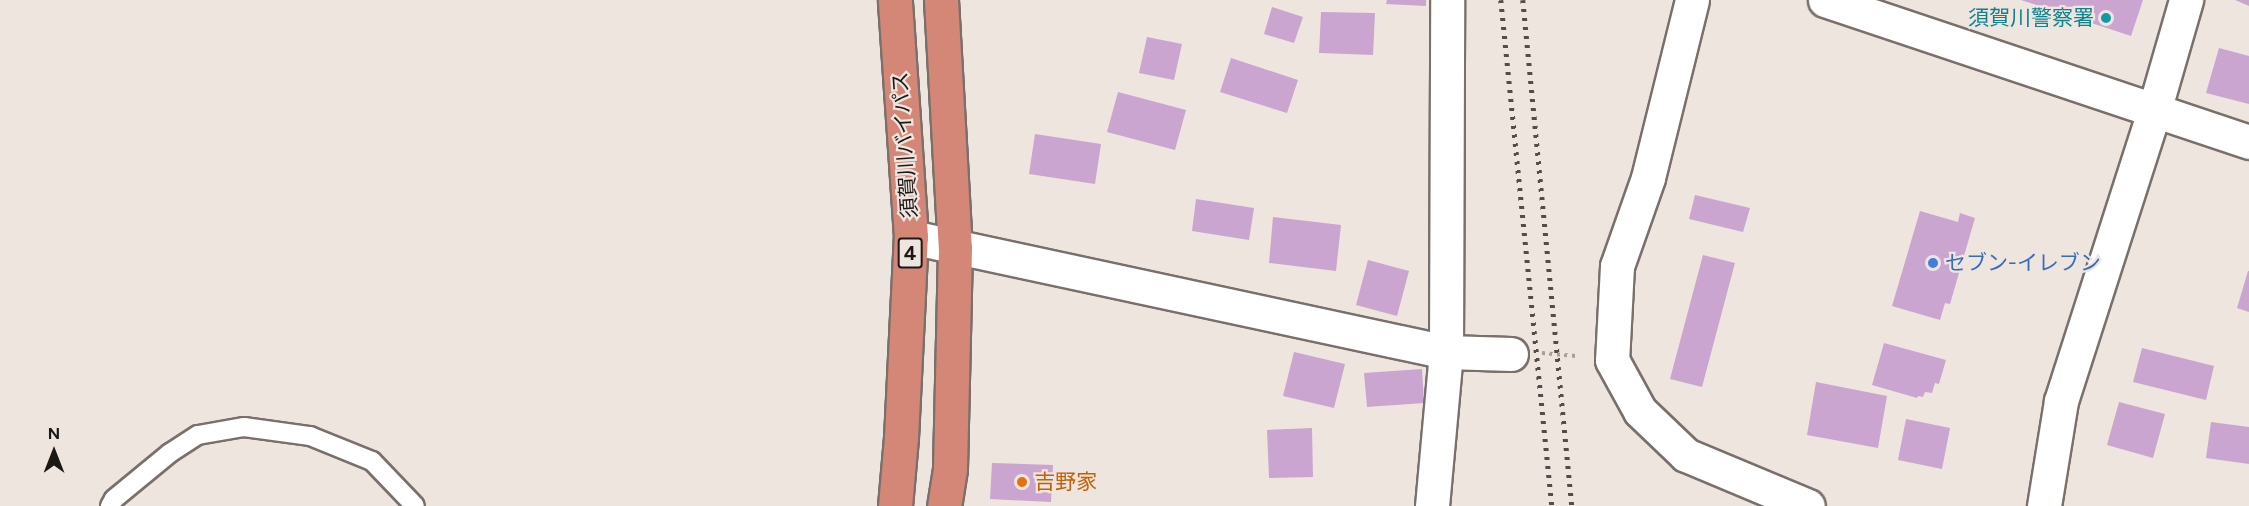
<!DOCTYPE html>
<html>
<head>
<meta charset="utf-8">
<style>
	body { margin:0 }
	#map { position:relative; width:2249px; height:506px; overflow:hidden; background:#efe5df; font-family:Figtree,"Noto Sans JP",sans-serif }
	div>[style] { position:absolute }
	.building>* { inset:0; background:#caa5d0 }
	.path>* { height:4px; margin-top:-2px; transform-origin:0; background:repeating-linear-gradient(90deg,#a79f9b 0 3px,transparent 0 7.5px) }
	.roads { filter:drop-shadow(2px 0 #79706b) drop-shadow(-2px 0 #79706b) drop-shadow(0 2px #79706b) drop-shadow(0 -2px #79706b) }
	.lane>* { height:18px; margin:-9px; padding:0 9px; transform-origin:9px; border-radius:9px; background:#fff }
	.street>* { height:33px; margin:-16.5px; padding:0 16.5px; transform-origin:16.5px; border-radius:16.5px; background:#fff }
	.secondary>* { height:33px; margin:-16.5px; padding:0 16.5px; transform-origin:16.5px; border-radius:16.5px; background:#fff }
	.highway>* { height:33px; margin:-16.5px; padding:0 16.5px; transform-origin:16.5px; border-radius:16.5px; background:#d48776 }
	.rail>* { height:4.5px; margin-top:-2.25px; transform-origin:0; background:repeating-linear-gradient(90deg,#524d4a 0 3px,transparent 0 9px) }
	.dots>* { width:16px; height:16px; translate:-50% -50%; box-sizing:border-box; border:3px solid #efe5df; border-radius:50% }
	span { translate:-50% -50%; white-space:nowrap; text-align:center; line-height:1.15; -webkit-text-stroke:4.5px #efe5df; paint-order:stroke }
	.shield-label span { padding:2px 4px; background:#efe5df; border:2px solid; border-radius:4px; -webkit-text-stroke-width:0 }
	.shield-label { font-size:20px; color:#1b1816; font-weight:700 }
	.culture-label { font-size:21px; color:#0d838f }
	.right { translate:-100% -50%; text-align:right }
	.street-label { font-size:21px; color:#1b1816 }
	.shop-label { font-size:21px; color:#366cbe }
	.left { translate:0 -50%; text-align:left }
	.food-label { font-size:21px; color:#c56008 }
	.north { position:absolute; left:24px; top:422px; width:60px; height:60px; -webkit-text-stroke:4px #efe5df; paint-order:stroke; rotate:0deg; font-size:16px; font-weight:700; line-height:24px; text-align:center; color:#1b1816 }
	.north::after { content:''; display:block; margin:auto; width:21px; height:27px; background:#1b1816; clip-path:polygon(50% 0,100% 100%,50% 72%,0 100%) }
</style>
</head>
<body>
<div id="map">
	<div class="building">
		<i style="clip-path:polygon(1387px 0,1426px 0,1426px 6px,1386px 4px)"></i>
		<i style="clip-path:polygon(2021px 0,2143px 0,2131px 36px)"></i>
		<i style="clip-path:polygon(2235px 0,2249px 0,2249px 6px)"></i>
		<i style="clip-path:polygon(1272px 7px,1303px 17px,1294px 43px,1264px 34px)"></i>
		<i style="clip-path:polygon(1321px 12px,1375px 13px,1373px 55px,1319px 53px)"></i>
		<i style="clip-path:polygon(1147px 37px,1182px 44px,1174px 80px,1139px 73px)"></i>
		<i style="clip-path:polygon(2219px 48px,2249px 56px,2249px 104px,2206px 93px)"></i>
		<i style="clip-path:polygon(1231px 58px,1298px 80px,1287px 113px,1220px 92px)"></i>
		<i style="clip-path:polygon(1118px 92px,1186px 110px,1175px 150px,1107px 132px)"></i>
		<i style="clip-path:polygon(1035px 134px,1101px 144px,1095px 184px,1029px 174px)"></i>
		<i style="clip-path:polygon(1695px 195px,1750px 208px,1743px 232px,1689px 219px)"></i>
		<i style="clip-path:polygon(1196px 199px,1254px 208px,1249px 240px,1192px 231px)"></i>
		<i style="clip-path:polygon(1920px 211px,1958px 222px,1960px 213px,1975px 218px,1950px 304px,1945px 303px,1940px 320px,1892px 306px)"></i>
		<i style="clip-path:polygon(1273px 217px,1341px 225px,1336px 271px,1269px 263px)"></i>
		<i style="clip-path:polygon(1703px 255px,1735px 263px,1702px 387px,1670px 379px)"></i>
		<i style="clip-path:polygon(1368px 260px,1409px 271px,1397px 316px,1356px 305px)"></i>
		<i style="clip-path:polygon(2248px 271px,2249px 271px,2249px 312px,2237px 308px)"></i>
		<i style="clip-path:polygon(1884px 343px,1946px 360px,1939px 384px,1935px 383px,1932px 393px,1925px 392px,1923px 397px,1918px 396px,1917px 398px,1872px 385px)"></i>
		<i style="clip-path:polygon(2142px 348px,2214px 366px,2206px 400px,2133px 382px)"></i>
		<i style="clip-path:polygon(1294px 352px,1345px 364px,1334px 408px,1283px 396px)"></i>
		<i style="clip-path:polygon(1422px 369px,1424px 403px,1367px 407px,1364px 373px)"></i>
		<i style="clip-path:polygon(1816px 382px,1887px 396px,1878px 448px,1807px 435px)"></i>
		<i style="clip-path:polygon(2119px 402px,2165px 414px,2153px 458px,2107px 445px)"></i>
		<i style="clip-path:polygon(1906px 419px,1950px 428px,1942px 469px,1898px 460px)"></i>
		<i style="clip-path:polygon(2211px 422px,2249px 427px,2249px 464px,2206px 458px)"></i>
		<i style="clip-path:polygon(1312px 428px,1313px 477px,1269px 478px,1267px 430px)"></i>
		<i style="clip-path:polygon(992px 463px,1053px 465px,1051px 502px,990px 499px)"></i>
	</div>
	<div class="path">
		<i style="left:1542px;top:353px;width:37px;rotate:5deg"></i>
	</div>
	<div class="roads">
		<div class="lane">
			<i style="left:110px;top:506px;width:8px;rotate:-60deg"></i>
			<i style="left:114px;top:499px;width:72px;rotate:-39.4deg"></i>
			<i style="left:170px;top:453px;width:33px;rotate:-33deg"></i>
			<i style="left:198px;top:435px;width:47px;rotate:-9.9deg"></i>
			<i style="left:244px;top:427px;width:67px;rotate:7.8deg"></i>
			<i style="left:310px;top:436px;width:67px;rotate:22deg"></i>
			<i style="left:372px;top:461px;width:62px;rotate:46.3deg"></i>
		</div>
		<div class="street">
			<i style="left:1692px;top:0;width:183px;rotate:103.9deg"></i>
			<i style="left:1648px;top:178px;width:93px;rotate:109.4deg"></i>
			<i style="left:1617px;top:266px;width:94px;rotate:93deg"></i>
			<i style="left:1612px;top:360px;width:58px;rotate:61.2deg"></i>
			<i style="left:1640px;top:411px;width:64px;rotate:43.7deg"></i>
			<i style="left:1686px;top:455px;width:132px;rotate:22.7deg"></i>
			<i style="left:1825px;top:0;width:447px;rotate:18.5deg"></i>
			<i style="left:911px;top:237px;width:547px;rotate:12.13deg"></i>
			<i style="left:1446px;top:352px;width:65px;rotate:1.8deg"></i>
			<i style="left:1432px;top:506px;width:155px;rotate:-84.8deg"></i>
			<i style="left:1446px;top:352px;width:352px;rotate:-89.8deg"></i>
		</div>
		<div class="secondary">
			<i style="left:2044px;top:506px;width:106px;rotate:-80.8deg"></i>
			<i style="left:2061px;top:401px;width:305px;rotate:-72.2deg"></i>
			<i style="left:2154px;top:111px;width:116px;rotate:-73.9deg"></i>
		</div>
		<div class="highway">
			<i style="left:941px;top:0;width:248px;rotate:86.8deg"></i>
			<i style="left:955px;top:248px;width:221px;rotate:91.3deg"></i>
			<i style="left:950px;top:469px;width:37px;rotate:99deg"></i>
			<i style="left:895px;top:506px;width:68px;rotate:-85deg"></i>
			<i style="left:901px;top:438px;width:201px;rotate:-87.2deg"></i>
			<i style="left:911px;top:237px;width:238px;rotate:-93.9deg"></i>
		</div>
	</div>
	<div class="rail">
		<i style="left:1501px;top:0;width:509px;rotate:84.24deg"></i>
		<i style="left:1523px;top:0;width:508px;rotate:84.47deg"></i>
	</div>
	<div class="dots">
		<i style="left:2106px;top:18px;background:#0f9aa8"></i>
		<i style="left:1933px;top:263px;background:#3f7fe0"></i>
		<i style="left:1022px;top:482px;background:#e8710a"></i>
	</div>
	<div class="shield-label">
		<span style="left:910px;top:253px">4</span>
	</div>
	<div class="culture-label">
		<span class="right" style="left:2094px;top:18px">須賀川警察署</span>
	</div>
	<div class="street-label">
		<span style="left:905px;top:145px;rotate:-94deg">須賀川バイパス</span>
	</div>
	<div class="shop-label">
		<span class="left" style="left:1945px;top:263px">セブン-イレブン</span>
	</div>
	<div class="food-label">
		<span class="left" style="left:1034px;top:482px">吉野家</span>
	</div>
	<div class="north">N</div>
</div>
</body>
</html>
